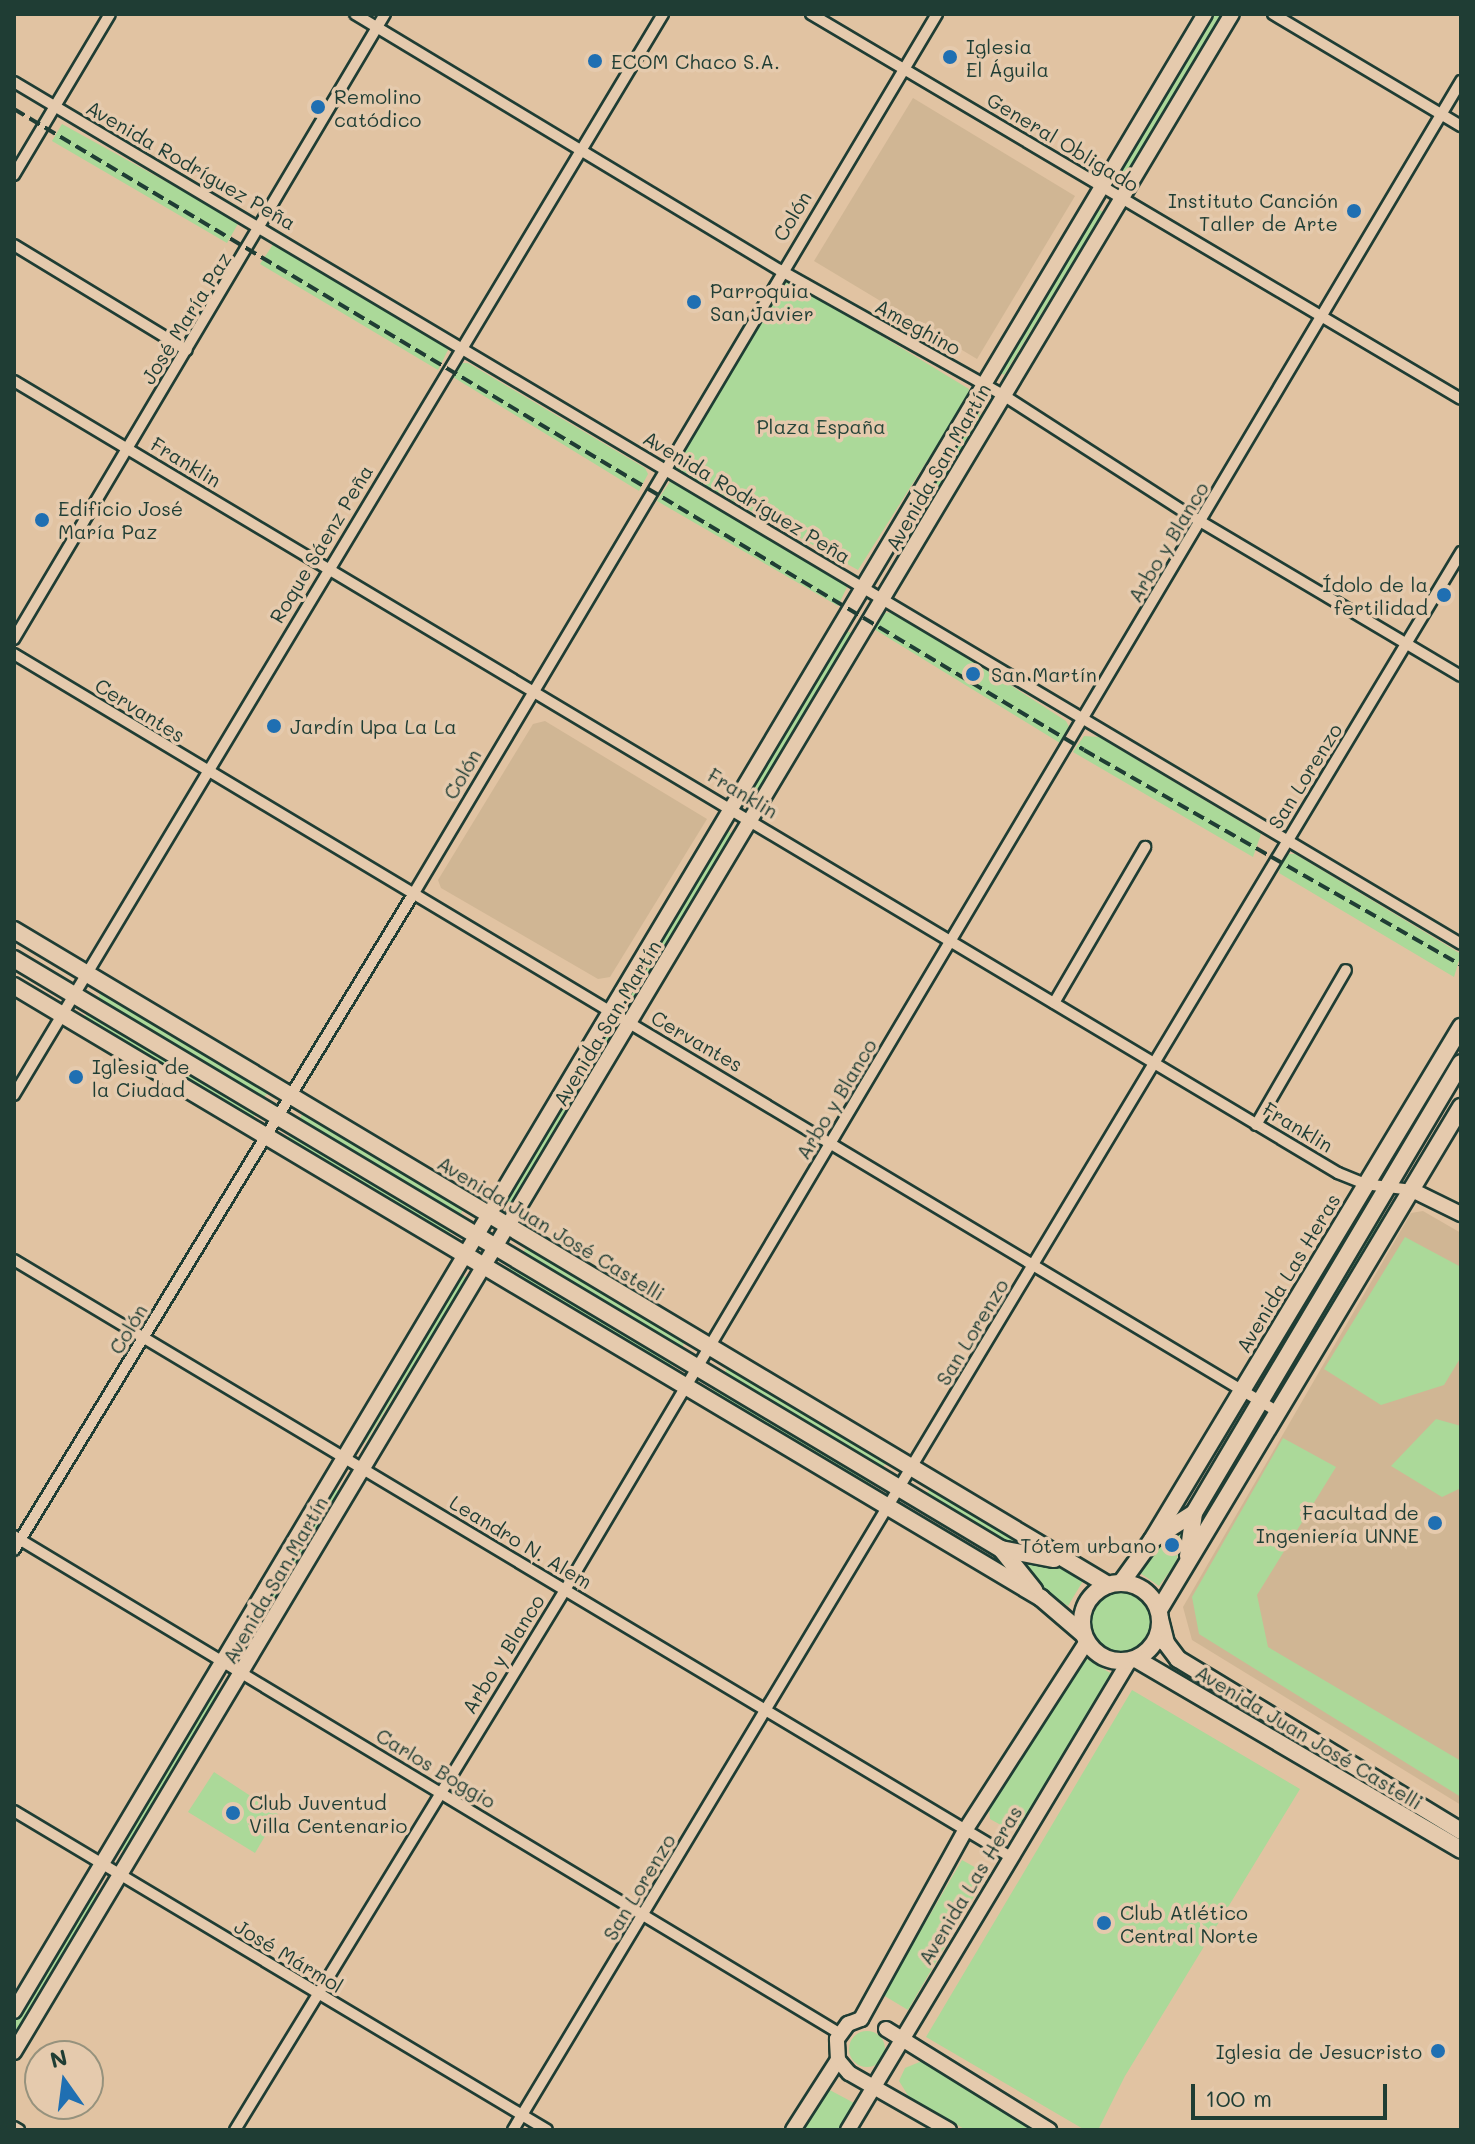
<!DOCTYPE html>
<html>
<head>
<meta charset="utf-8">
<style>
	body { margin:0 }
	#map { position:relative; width:1475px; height:2144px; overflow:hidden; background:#e1c3a2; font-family:Mali,sans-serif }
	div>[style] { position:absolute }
	.built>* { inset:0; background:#d0b694 }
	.green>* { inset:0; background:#abd999 }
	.round { border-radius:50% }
	.roads { filter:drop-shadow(2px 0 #1f3d34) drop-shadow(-2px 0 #1f3d34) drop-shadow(0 2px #1f3d34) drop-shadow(0 -2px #1f3d34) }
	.street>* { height:10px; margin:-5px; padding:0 5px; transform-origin:5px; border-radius:5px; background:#e5caad }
	.secondary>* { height:14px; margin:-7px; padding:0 7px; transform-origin:7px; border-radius:7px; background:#e5caad }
	.primary>* { height:16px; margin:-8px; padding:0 8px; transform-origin:8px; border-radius:8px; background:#e5caad }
	.primary>.ring { margin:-8px; padding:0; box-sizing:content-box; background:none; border:16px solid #e5caad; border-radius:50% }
	.rail>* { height:4px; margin-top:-2px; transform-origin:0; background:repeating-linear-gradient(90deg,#1f3d34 0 12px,transparent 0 18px) }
	.dots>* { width:22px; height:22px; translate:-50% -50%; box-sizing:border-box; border:4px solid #e5caad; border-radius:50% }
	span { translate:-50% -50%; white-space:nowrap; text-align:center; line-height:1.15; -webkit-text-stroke:7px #e5caad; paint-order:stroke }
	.poi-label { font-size:20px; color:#1f3d34 }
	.left { translate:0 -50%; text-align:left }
	.right { translate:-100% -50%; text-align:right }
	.street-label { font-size:20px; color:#1f3d34 }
	.park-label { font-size:20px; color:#264539 }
	.frame { position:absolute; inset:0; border:16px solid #1f3d34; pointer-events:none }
	.north { position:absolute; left:24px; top:2040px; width:80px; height:80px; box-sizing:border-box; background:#e5caad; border:2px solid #96927d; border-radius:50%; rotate:346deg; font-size:22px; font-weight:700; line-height:32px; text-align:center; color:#1f3d34 }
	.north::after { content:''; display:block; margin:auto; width:28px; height:36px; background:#1f6fb2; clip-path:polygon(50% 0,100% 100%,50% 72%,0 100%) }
	.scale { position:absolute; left:1191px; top:2084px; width:196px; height:36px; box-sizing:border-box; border:4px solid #1f3d34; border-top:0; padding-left:10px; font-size:24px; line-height:28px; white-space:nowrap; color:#1f3d34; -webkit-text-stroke:6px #e5caad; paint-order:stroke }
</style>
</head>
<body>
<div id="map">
	<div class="built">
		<i style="clip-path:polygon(913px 98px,1075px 196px,977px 359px,814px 261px)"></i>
		<i style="clip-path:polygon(545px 721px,707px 819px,610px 977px,598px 979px,441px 888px,438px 880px,533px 724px)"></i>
		<i style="clip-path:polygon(1423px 1211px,1461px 1233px,1461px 1805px,1192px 1640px,1183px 1607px,1411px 1213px)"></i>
	</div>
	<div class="green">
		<i style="clip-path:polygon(1211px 14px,1226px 14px,1126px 178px,1120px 169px)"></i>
		<i style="clip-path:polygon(62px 124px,239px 222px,227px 243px,52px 141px)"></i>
		<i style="clip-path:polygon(1094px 207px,1103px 212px,1004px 375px,995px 370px)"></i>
		<i style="clip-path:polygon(274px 243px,445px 344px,448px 350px,438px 370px,260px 264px)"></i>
		<i style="clip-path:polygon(791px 281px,969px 389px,968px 396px,858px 570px,676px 469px,673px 462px,778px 285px)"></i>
		<i style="clip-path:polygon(460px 363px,468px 363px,645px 468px,648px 474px,639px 491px,453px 377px)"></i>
		<i style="clip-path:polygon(975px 411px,986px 419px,924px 517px,918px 515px,915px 510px)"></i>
		<i style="clip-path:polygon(671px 480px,845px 579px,848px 585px,838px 606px,657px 501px)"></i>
		<i style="clip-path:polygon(897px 612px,1066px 721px,1069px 727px,1060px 743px,874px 629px,883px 613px)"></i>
		<i style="clip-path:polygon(845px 630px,853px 634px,757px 799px,748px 794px)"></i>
		<i style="clip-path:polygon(1084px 736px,1099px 737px,1261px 834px,1253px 857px,1073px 752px)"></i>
		<i style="clip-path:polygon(728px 830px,733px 836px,637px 1001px,627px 1000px)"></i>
		<i style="clip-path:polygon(1284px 854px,1295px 854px,1461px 954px,1454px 977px,1279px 873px)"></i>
		<i style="clip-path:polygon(100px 990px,270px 1091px,264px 1097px,99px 999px)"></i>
		<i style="clip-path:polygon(89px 1010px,254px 1111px,254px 1118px,84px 1018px)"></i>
		<i style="clip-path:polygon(605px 1033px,614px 1038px,513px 1204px,508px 1201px)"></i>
		<i style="clip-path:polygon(304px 1111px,464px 1206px,461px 1214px,299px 1120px)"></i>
		<i style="clip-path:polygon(292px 1131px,451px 1228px,449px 1235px,286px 1140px)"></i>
		<i style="clip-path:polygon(1357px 1207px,1365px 1212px,1269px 1378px,1262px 1374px)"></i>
		<i style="clip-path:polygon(1378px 1215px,1385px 1219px,1285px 1386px,1277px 1383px)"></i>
		<i style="clip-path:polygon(1405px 1237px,1461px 1267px,1461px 1357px,1444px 1385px,1381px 1405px,1324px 1369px)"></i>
		<i style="clip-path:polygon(527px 1244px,684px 1337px,683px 1347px,523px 1254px)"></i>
		<i style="clip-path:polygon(510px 1266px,673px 1362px,670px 1367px,508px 1274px)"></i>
		<i style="clip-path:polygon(458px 1273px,467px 1278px,365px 1443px,361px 1441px)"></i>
		<i style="clip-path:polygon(727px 1366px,888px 1462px,882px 1467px,725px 1374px)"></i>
		<i style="clip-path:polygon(712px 1387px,872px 1479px,871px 1487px,713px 1397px)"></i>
		<i style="clip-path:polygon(1436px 1419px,1461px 1426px,1461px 1488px,1442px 1497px,1391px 1466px)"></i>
		<i style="clip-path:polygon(1283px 1438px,1336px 1467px,1257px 1595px,1268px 1647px,1461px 1761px,1461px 1797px,1199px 1634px,1192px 1597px)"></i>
		<i style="clip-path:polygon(932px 1486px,1035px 1549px,1004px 1544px,926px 1495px)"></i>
		<i style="clip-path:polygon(334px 1488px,342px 1493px,247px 1654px,240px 1649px)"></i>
		<i style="clip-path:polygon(1185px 1522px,1176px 1563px,1159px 1586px,1140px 1573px,1157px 1544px)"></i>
		<i style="clip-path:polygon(1015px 1556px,1057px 1564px,1083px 1581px,1068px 1606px,1042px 1589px)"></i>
		<i class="round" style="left:1086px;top:1588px;width:70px;height:70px"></i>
		<i style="clip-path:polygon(1082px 1656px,1112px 1674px,1022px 1825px,1008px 1829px,990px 1819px,989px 1808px)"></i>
		<i style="clip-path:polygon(214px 1688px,223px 1693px,130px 1855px,120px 1849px)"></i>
		<i style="clip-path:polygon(1132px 1690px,1300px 1789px,1125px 2076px,1098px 2130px,1085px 2130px,926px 2037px)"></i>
		<i style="clip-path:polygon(214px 1772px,278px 1814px,255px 1853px,188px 1812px)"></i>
		<i style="clip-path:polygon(962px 1860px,987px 1874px,908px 2010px,883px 1995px)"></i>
		<i style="clip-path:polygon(92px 1891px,101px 1896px,14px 2040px,14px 2022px)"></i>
		<i class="round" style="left:849px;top:2031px;width:36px;height:36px"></i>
		<i style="clip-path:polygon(922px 2061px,1035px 2130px,966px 2130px,909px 2097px,899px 2081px,905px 2068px)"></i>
		<i style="clip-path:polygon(826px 2088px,854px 2103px,838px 2130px,801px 2130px)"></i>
	</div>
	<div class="roads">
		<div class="street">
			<i style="left:355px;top:14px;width:496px;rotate:31.1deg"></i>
			<i style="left:780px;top:270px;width:256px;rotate:29.3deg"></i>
			<i style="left:1003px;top:395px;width:214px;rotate:32.8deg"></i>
			<i style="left:1183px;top:511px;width:323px;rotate:30.7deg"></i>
			<i style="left:811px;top:14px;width:755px;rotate:30.64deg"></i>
			<i style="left:1273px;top:14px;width:219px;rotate:30.8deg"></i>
			<i style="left:14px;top:82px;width:1684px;rotate:30.78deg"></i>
			<i style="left:14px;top:175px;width:187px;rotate:-59.2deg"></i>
			<i style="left:14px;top:245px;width:202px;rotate:31.3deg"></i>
			<i style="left:14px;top:381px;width:1543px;rotate:30.89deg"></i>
			<i style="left:1338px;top:1173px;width:29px;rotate:22deg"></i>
			<i style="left:1365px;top:1184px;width:47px;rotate:7.3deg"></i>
			<i style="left:14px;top:639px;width:727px;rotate:-59.31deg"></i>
			<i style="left:14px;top:654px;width:1474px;rotate:30.95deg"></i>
			<i style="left:1054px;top:1003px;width:181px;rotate:-59.7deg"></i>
			<i style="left:14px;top:1095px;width:1261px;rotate:-59.02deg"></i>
			<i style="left:1256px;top:1125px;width:179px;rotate:-59.9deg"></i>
			<i style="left:14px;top:1260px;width:1160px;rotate:30.92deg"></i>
			<i style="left:14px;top:1536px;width:963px;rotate:31.07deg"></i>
			<i style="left:14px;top:1550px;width:769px;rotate:-58.67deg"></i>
			<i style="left:414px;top:893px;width:1023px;rotate:-59.25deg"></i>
			<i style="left:14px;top:1811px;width:621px;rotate:30.9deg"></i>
			<i style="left:14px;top:2127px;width:6px;rotate:31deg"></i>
			<i style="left:235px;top:2130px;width:633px;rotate:-58.57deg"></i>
			<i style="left:565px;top:1590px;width:1755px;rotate:-59.3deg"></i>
			<i style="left:513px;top:2130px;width:1841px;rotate:-59deg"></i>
		</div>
		<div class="secondary">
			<i style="left:1412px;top:1190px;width:55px;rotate:26.1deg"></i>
			<i style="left:14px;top:2011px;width:2325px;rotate:-59.19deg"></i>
			<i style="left:886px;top:2029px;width:192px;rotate:31.8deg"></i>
			<i style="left:14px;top:2052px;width:2374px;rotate:-59.14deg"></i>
			<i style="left:793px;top:2130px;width:83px;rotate:-57.3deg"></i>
			<i style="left:848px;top:2130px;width:547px;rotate:-59.07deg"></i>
			<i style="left:949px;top:2130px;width:115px;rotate:-150.3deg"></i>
			<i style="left:849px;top:2073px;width:17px;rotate:-130deg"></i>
			<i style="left:838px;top:2060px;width:21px;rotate:-93deg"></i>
			<i style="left:837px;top:2039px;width:19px;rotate:-54deg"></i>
			<i style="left:848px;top:2024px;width:14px;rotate:-21deg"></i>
			<i style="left:861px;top:2019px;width:217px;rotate:-61.1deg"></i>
			<i style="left:966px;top:1829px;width:221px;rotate:-57.2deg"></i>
		</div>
		<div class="primary">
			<i style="left:14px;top:930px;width:1275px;rotate:30.91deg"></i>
			<i style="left:14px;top:959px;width:1150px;rotate:30.87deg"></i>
			<i style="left:1001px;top:1549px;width:53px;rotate:51.2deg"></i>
			<i style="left:14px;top:986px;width:1196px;rotate:30.79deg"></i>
			<i style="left:1041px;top:1598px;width:54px;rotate:40.5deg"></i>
			<i style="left:1155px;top:1538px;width:46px;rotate:-32.7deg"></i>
			<i style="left:1001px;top:1549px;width:54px;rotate:10.7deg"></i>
			<i style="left:1188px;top:1556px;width:43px;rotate:-82.1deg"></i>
			<i style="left:1194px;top:1513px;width:523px;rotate:-59.32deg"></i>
			<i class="ring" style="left:1082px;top:1583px;width:62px;height:62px"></i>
			<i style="left:1121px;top:1583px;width:53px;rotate:-54.2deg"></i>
			<i style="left:1152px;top:1540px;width:599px;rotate:-58.94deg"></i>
			<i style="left:1159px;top:1610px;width:587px;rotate:-59.02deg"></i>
			<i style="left:1160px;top:1619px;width:25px;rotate:76deg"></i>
			<i style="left:1166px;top:1643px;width:20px;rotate:53deg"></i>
			<i style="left:1178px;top:1659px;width:331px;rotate:31.3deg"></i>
			<i style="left:1136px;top:1659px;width:377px;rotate:30.4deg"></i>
		</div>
	</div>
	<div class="rail">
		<i style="left:14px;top:109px;width:1247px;rotate:30.92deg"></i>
		<i style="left:1084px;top:750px;width:434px;rotate:29.7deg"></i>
	</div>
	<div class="dots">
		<i style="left:950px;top:57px;background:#1f6fb2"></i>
		<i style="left:595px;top:61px;background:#1f6fb2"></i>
		<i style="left:318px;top:107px;background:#1f6fb2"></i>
		<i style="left:1354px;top:211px;background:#1f6fb2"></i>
		<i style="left:694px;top:302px;background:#1f6fb2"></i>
		<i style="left:42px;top:520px;background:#1f6fb2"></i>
		<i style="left:1444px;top:595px;background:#1f6fb2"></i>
		<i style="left:973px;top:674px;background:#1f6fb2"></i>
		<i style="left:274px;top:726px;background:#1f6fb2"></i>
		<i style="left:76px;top:1077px;background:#1f6fb2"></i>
		<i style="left:1435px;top:1523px;background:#1f6fb2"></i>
		<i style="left:1172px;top:1545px;background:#1f6fb2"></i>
		<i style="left:233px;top:1813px;background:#1f6fb2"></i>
		<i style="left:1104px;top:1923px;background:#1f6fb2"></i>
		<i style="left:1438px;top:2051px;background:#1f6fb2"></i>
	</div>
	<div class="poi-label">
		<span class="left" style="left:966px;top:58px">Iglesia<br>El Águila</span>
		<span class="left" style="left:611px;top:61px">ECOM Chaco S.A.</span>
		<span class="left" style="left:334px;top:108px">Remolino<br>catódico</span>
		<span class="right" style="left:1338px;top:212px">Instituto Canción<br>Taller de Arte</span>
		<span class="left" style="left:710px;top:302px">Parroquia<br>San Javier</span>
		<span class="left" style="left:58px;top:520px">Edificio José<br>María Paz</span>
		<span class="right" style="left:1428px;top:596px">Ídolo de la<br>fertilidad</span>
		<span class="left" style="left:991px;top:674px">San Martín</span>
		<span class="left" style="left:290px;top:726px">Jardín Upa La La</span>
		<span class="left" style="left:92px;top:1078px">Iglesia de<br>la Ciudad</span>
		<span class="right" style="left:1419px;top:1524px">Facultad de<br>Ingeniería UNNE</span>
		<span class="right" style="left:1156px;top:1545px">Tótem urbano</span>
		<span class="left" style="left:249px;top:1814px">Club Juventud<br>Villa Centenario</span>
		<span class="left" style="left:1120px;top:1924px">Club Atlético<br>Central Norte</span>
		<span class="right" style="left:1422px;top:2051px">Iglesia de Jesucristo</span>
	</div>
	<div class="street-label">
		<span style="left:1063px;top:142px;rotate:31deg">General Obligado</span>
		<span style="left:191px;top:165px;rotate:30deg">Avenida Rodríguez Peña</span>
		<span style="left:792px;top:216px;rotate:-59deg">Colón</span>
		<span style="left:186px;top:318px;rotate:-58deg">José María Paz</span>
		<span style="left:918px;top:327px;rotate:29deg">Ameghino</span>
		<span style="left:186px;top:462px;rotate:31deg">Franklin</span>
		<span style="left:938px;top:467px;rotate:-60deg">Avenida San Martín</span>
		<span style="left:747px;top:497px;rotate:31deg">Avenida Rodríguez Peña</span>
		<span style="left:1168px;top:542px;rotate:-59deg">Arbo y Blanco</span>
		<span style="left:321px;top:544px;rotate:-59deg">Roque Sáenz Peña</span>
		<span style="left:140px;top:710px;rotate:32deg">Cervantes</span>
		<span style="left:462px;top:774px;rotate:-60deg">Colón</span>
		<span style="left:1305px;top:776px;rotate:-58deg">San Lorenzo</span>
		<span style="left:743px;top:793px;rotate:31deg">Franklin</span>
		<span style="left:607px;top:1023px;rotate:-59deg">Avenida San Martín</span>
		<span style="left:697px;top:1041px;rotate:30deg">Cervantes</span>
		<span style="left:836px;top:1099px;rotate:-59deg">Arbo y Blanco</span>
		<span style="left:1298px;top:1127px;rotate:31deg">Franklin</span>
		<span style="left:551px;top:1228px;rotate:31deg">Avenida Juan José Castelli</span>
		<span style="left:1288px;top:1273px;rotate:-59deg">Avenida Las Heras</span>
		<span style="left:128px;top:1329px;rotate:-59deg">Colón</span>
		<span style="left:972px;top:1332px;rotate:-59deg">San Lorenzo</span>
		<span style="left:521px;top:1542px;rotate:31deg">Leandro N. Alem</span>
		<span style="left:275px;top:1580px;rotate:-60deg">Avenida San Martín</span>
		<span style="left:503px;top:1654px;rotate:-58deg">Arbo y Blanco</span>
		<span style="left:1309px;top:1737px;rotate:31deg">Avenida Juan José Castelli</span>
		<span style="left:436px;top:1768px;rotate:31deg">Carlos Boggio</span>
		<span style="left:970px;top:1885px;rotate:-59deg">Avenida Las Heras</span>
		<span style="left:639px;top:1887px;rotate:-59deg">San Lorenzo</span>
		<span style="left:289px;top:1956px;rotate:31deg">José Mármol</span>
	</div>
	<div class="park-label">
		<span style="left:821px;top:426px">Plaza España</span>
	</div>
	<div class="frame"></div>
	<div class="north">N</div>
	<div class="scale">100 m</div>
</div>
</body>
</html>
